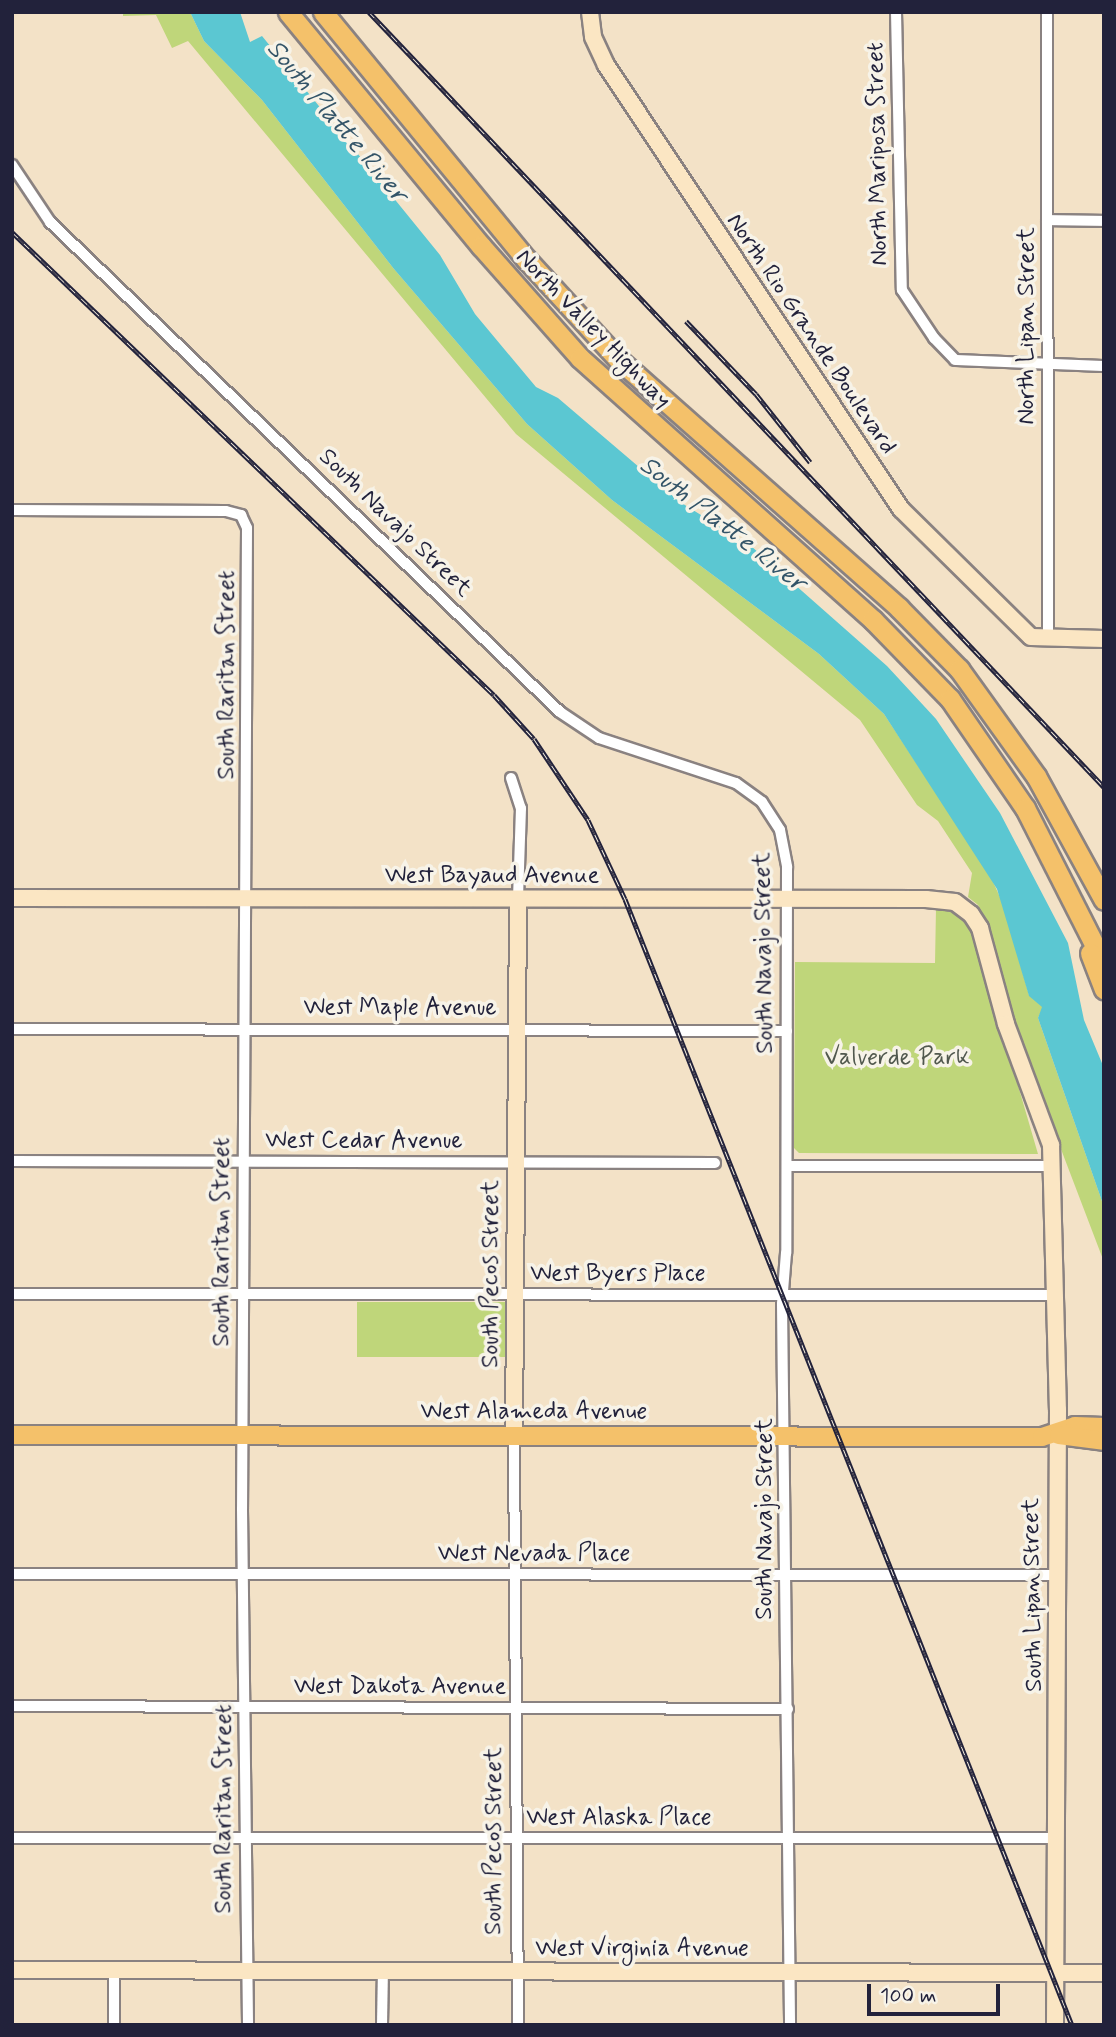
<!DOCTYPE html>
<html>
<head>
<meta charset="utf-8">
<style>
	body { margin:0 }
	#map { position:relative; width:1116px; height:2037px; overflow:hidden; background:#f3e2c7; font-family:Mynerve,sans-serif }
	div>[style] { position:absolute }
	.green>* { inset:0; background:#bfd67a }
	.water>* { inset:0; background:#5bc7d2 }
	.roads { filter:drop-shadow(2px 0 #8a8281) drop-shadow(-2px 0 #8a8281) drop-shadow(0 2px #8a8281) drop-shadow(0 -2px #8a8281) }
	.street>* { height:10px; margin:-5px; padding:0 5px; transform-origin:5px; border-radius:5px; background:#fff }
	.secondary>* { height:16px; margin:-8px; padding:0 8px; transform-origin:8px; border-radius:8px; background:#fbe6c3 }
	.primary>* { height:18px; margin:-9px; padding:0 9px; transform-origin:9px; border-radius:9px; background:#f4c16a }
	.highway>* { height:19px; margin:-9.5px; padding:0 9.5px; transform-origin:9.5px; border-radius:9.5px; background:#f4c16a }
	.rail>* { height:5px; margin-top:-2.5px; transform-origin:0; background:repeating-linear-gradient(90deg,#f7f3e8 0 8px,#22223b 0 16px); box-sizing:border-box; border-block:2px solid #22223b }
	span { translate:-50% -50%; white-space:nowrap; text-align:center; line-height:1.15; -webkit-text-stroke:7px #f7f3e8; paint-order:stroke }
	.street-label { font-size:24px; color:#22223b }
	.park-label { font-size:24px; color:#51584e }
	.water-label { font-size:26px; color:#335468; font-style:italic }
	.frame { position:absolute; inset:0; border:14px solid #22223b; pointer-events:none }
	.scale { position:absolute; left:867px; top:1984px; width:133px; height:32px; box-sizing:border-box; border:4px solid #22223b; border-top:0; padding-left:9px; font-size:21px; line-height:24px; white-space:nowrap; color:#22223b; -webkit-text-stroke:5px #f7f3e8; paint-order:stroke }
</style>
</head>
<body>
<div id="map">
	<div class="green">
		<i style="clip-path:polygon(123px 12px,190px 12px,204px 41px,262px 100px,394px 269px,527px 424px,612px 500px,819px 654px,884px 714px,990px 875px,1003px 904px,1029px 995px,1043px 1007px,1038px 1018px,1104px 1207px,1104px 1262px,1019px 1039px,991px 935px,978px 905px,968px 897px,972px 873px,938px 821px,917px 805px,860px 720px,516px 434px,188px 41px,172px 48px,156px 15px,123px 16px)"></i>
		<i style="clip-path:polygon(936px 908px,958px 914px,973px 931px,1038px 1154px,799px 1153px,794px 1148px,795px 962px,935px 963px)"></i>
		<i style="clip-path:polygon(357px 1302px,506px 1302px,506px 1357px,357px 1357px)"></i>
	</div>
	<div class="water">
		<i style="clip-path:polygon(190px 12px,240px 12px,250px 42px,262px 36px,440px 255px,475px 314px,536px 387px,558px 398px,680px 502px,751px 546px,887px 666px,936px 719px,1000px 813px,1068px 943px,1084px 1020px,1104px 1068px,1104px 1207px,1038px 1018px,1042px 1007px,1029px 996px,997px 889px,884px 714px,819px 654px,612px 500px,527px 424px,394px 269px,262px 100px,204px 41px)"></i>
	</div>
	<div class="roads">
		<div class="street">
			<i style="left:896px;top:12px;width:278px;rotate:88.8deg"></i>
			<i style="left:902px;top:290px;width:58px;rotate:56.3deg"></i>
			<i style="left:934px;top:338px;width:30px;rotate:46deg"></i>
			<i style="left:955px;top:360px;width:149px;rotate:2.3deg"></i>
			<i style="left:1047px;top:12px;width:627px;rotate:89.91deg"></i>
			<i style="left:12px;top:165px;width:69px;rotate:56.3deg"></i>
			<i style="left:50px;top:222px;width:707px;rotate:43.85deg"></i>
			<i style="left:560px;top:712px;width:47px;rotate:33.7deg"></i>
			<i style="left:599px;top:738px;width:144px;rotate:18.2deg"></i>
			<i style="left:736px;top:783px;width:32px;rotate:36deg"></i>
			<i style="left:762px;top:802px;width:33px;rotate:57deg"></i>
			<i style="left:780px;top:830px;width:38px;rotate:79deg"></i>
			<i style="left:787px;top:867px;width:386px;rotate:90.1deg"></i>
			<i style="left:786px;top:1253px;width:51px;rotate:94.5deg"></i>
			<i style="left:782px;top:1304px;width:721px;rotate:89.36deg"></i>
			<i style="left:1047px;top:220px;width:57px;rotate:1deg"></i>
			<i style="left:12px;top:510px;width:214px;rotate:0.3deg"></i>
			<i style="left:226px;top:511px;width:16px;rotate:15deg"></i>
			<i style="left:241px;top:515px;width:14px;rotate:65deg"></i>
			<i style="left:247px;top:528px;width:981px;rotate:90.29deg"></i>
			<i style="left:242px;top:1509px;width:516px;rotate:89.33deg"></i>
			<i style="left:511px;top:778px;width:32px;rotate:72deg"></i>
			<i style="left:521px;top:808px;width:91px;rotate:91.9deg"></i>
			<i style="left:12px;top:1029px;width:775px;rotate:0.15deg"></i>
			<i style="left:12px;top:1161px;width:703px;rotate:0.16deg"></i>
			<i style="left:787px;top:1166px;width:265px"></i>
			<i style="left:12px;top:1294px;width:1044px;rotate:0.05deg"></i>
			<i style="left:514px;top:1436px;width:589px;rotate:89.61deg"></i>
			<i style="left:12px;top:1574px;width:1044px;rotate:0.05deg"></i>
			<i style="left:12px;top:1706px;width:776px;rotate:0.22deg"></i>
			<i style="left:12px;top:1838px;width:1046px"></i>
			<i style="left:114px;top:1970px;width:55px;rotate:90deg"></i>
			<i style="left:382px;top:2025px;width:55px;rotate:-89deg"></i>
		</div>
		<div class="secondary">
			<i style="left:590px;top:12px;width:25px;rotate:83deg"></i>
			<i style="left:593px;top:37px;width:31px;rotate:65deg"></i>
			<i style="left:606px;top:65px;width:533px;rotate:56.4deg"></i>
			<i style="left:901px;top:509px;width:182px;rotate:44.6deg"></i>
			<i style="left:1031px;top:637px;width:73px;rotate:1.6deg"></i>
			<i style="left:12px;top:898px;width:914px;rotate:0.06deg"></i>
			<i style="left:926px;top:899px;width:29px;rotate:6deg"></i>
			<i style="left:955px;top:902px;width:20px;rotate:37deg"></i>
			<i style="left:971px;top:914px;width:17px;rotate:57deg"></i>
			<i style="left:980px;top:928px;width:99px;rotate:74.8deg"></i>
			<i style="left:1006px;top:1024px;width:129px;rotate:69.6deg"></i>
			<i style="left:1051px;top:1145px;width:265px;rotate:88.5deg"></i>
			<i style="left:1058px;top:1410px;width:615px;rotate:90.28deg"></i>
			<i style="left:514px;top:1436px;width:537px;rotate:-89.57deg"></i>
			<i style="left:12px;top:1970px;width:1092px;rotate:0.16deg"></i>
		</div>
		<div class="primary">
			<i style="left:12px;top:1435px;width:1030px;rotate:0.11deg"></i>
			<i style="left:1042px;top:1437px;width:35px;rotate:-18deg"></i>
			<i style="left:1075px;top:1426px;width:29px;rotate:2deg"></i>
			<i style="left:1059px;top:1435px;width:45px;rotate:7.6deg"></i>
		</div>
		<div class="highway">
			<i style="left:288px;top:12px;width:303px;rotate:50.5deg"></i>
			<i style="left:481px;top:246px;width:149px;rotate:48.5deg"></i>
			<i style="left:580px;top:358px;width:393px;rotate:41.8deg"></i>
			<i style="left:873px;top:620px;width:110px;rotate:45.7deg"></i>
			<i style="left:950px;top:699px;width:132px;rotate:55.5deg"></i>
			<i style="left:1025px;top:808px;width:175px;rotate:63.1deg"></i>
			<i style="left:323px;top:12px;width:321px;rotate:50.6deg"></i>
			<i style="left:527px;top:260px;width:136px;rotate:47.4deg"></i>
			<i style="left:619px;top:360px;width:374px;rotate:41.5deg"></i>
			<i style="left:899px;top:608px;width:86px;rotate:45.5deg"></i>
			<i style="left:959px;top:669px;width:132px;rotate:54.3deg"></i>
			<i style="left:1036px;top:776px;width:141px;rotate:61.3deg"></i>
			<i style="left:1090px;top:953px;width:39px;rotate:69deg"></i>
		</div>
	</div>
	<div class="rail">
		<i style="left:369px;top:12px;width:1068px;rotate:46.52deg"></i>
		<i style="left:12px;top:232px;width:668px;rotate:43.85deg"></i>
		<i style="left:494px;top:695px;width:59px;rotate:47.7deg"></i>
		<i style="left:534px;top:739px;width:97px;rotate:56.3deg"></i>
		<i style="left:588px;top:820px;width:87px;rotate:64.9deg"></i>
		<i style="left:625px;top:899px;width:1211px;rotate:68.35deg"></i>
		<i style="left:686px;top:321px;width:101px;rotate:46.2deg"></i>
		<i style="left:756px;top:394px;width:87px;rotate:51.5deg"></i>
	</div>
	<div class="street-label">
		<span style="left:878px;top:154px;rotate:-91deg">North Mariposa Street</span>
		<span style="left:1027px;top:326px;rotate:-90deg">North Lipan Street</span>
		<span style="left:593px;top:329px;rotate:46deg">North Valley Highway</span>
		<span style="left:811px;top:334px;rotate:56deg">North Rio Grande Boulevard</span>
		<span style="left:395px;top:523px;rotate:44deg">South Navajo Street</span>
		<span style="left:227px;top:675px;rotate:-90deg">South Raritan Street</span>
		<span style="left:492px;top:876px">West Bayaud Avenue</span>
		<span style="left:764px;top:953px;rotate:-91deg">South Navajo Street</span>
		<span style="left:400px;top:1008px">West Maple Avenue</span>
		<span style="left:364px;top:1141px">West Cedar Avenue</span>
		<span style="left:222px;top:1242px;rotate:-90deg">South Raritan Street</span>
		<span style="left:491px;top:1274px;rotate:-90deg">South Pecos Street</span>
		<span style="left:618px;top:1274px">West Byers Place</span>
		<span style="left:534px;top:1412px">West Alameda Avenue</span>
		<span style="left:765px;top:1519px;rotate:-90deg">South Navajo Street</span>
		<span style="left:534px;top:1554px">West Nevada Place</span>
		<span style="left:1033px;top:1595px;rotate:-91deg">South Lipan Street</span>
		<span style="left:400px;top:1687px">West Dakota Avenue</span>
		<span style="left:224px;top:1809px;rotate:-90deg">South Raritan Street</span>
		<span style="left:619px;top:1818px">West Alaska Place</span>
		<span style="left:494px;top:1841px;rotate:-90deg">South Pecos Street</span>
		<span style="left:642px;top:1949px">West Virginia Avenue</span>
	</div>
	<div class="park-label">
		<span style="left:897px;top:1058px">Valverde Park</span>
	</div>
	<div class="water-label">
		<span style="left:336px;top:122px;rotate:50deg">South Platte River</span>
		<span style="left:722px;top:525px;rotate:38deg">South Platte River</span>
	</div>
	<div class="frame"></div>
	<div class="scale">100 m</div>
</div>
</body>
</html>
